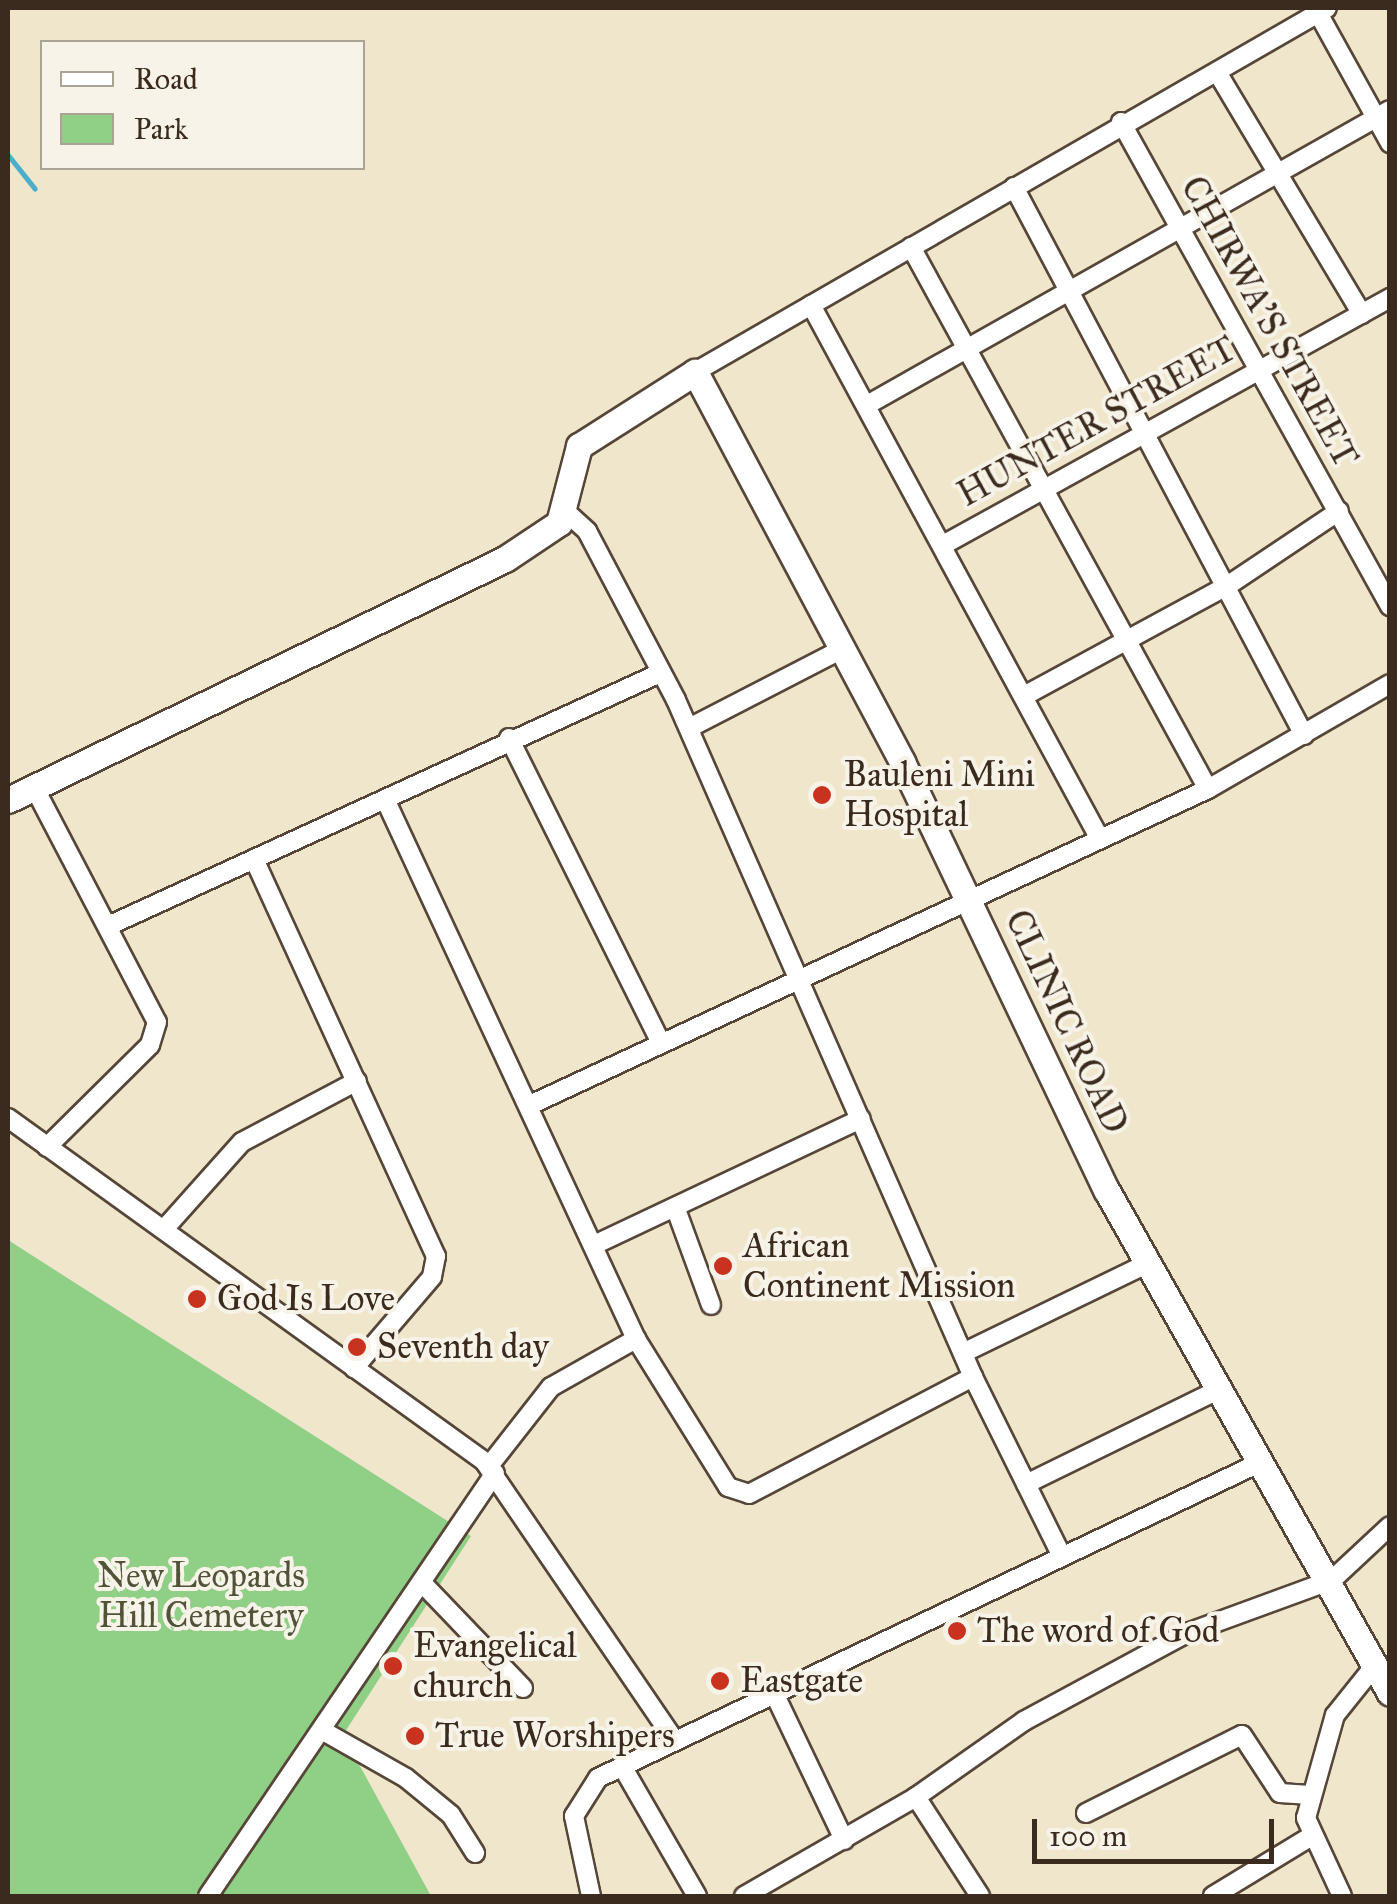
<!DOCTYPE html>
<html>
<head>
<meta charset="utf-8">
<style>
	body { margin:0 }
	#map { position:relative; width:1397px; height:1904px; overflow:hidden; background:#efe6cc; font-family:"IM FELL Great Primer",serif }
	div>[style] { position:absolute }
	.green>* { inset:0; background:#90cf86 }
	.stream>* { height:5px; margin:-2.5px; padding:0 2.5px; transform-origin:2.5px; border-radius:2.5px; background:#4daecc }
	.roads { filter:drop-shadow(2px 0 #564638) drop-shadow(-2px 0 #564638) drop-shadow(0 2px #564638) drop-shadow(0 -2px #564638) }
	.street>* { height:18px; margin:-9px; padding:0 9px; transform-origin:9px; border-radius:9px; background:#fff }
	.secondary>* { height:25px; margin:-12.5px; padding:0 12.5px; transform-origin:12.5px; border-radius:12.5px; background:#fff }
	.dots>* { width:28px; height:28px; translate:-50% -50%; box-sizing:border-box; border:5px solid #f7f3e8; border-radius:50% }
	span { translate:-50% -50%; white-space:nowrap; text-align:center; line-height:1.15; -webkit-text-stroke:8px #f7f3e8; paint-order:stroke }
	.street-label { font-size:35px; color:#3b2a1e }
	.poi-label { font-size:35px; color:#3b2a1e }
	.left { translate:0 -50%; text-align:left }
	.park-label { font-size:35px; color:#505338 }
	.frame { position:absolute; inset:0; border:10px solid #3b2a1e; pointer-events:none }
	.legend { position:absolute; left:40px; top:40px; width:325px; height:130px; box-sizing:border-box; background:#f7f3e8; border:2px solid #aca397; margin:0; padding:12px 18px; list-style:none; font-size:30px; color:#3b2a1e }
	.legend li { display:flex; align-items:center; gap:20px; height:50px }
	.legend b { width:50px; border:2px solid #aca397 }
	.scale { position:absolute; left:1032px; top:1819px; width:242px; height:45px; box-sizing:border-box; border:5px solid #3b2a1e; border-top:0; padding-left:12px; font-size:30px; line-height:35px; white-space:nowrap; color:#3b2a1e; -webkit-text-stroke:8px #f7f3e8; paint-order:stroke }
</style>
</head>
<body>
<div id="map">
	<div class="green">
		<i style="clip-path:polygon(8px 1240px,471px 1536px,343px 1735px,431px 1896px,8px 1896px)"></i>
	</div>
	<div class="stream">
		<i style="left:8px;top:155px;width:43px;rotate:51.5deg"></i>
	</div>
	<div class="roads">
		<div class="street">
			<i style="left:1318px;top:13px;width:149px;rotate:61deg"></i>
			<i style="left:1217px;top:72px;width:282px;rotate:59.1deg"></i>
			<i style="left:1121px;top:122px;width:554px;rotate:60.94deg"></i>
			<i style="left:1014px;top:187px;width:620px;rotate:62.11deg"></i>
			<i style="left:911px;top:247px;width:618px;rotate:61.28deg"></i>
			<i style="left:811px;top:305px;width:607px;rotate:61.58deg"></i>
			<i style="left:695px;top:372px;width:729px;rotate:-29.94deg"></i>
			<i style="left:867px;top:405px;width:600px;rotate:-29.43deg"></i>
			<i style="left:565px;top:511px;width:30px;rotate:42deg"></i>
			<i style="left:587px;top:531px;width:191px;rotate:62.2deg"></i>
			<i style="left:676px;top:700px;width:739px;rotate:66.31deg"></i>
			<i style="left:973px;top:1377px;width:200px;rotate:63.6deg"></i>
			<i style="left:943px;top:545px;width:511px;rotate:-28.92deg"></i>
			<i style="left:1024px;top:696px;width:234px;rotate:-28.5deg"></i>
			<i style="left:1230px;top:584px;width:131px;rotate:-33.8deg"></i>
			<i style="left:689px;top:728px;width:174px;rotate:-27.3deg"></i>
			<i style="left:509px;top:738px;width:341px;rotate:63.5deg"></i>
			<i style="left:34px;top:787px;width:265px;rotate:62.4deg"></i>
			<i style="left:157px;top:1022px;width:24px;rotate:107deg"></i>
			<i style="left:150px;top:1045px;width:145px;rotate:135.3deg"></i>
			<i style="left:385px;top:799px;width:595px;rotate:65.07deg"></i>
			<i style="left:636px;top:1339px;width:174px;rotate:58.1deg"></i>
			<i style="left:728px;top:1487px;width:22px;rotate:18deg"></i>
			<i style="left:749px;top:1494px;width:253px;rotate:-27.6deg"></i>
			<i style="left:254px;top:859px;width:437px;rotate:65.4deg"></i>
			<i style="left:436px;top:1256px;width:21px;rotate:101deg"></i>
			<i style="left:432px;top:1277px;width:120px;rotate:130.6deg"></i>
			<i style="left:108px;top:926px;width:605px;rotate:-24.62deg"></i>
			<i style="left:530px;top:1105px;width:748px;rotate:-24.99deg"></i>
			<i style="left:1208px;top:789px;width:210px;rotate:-30deg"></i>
			<i style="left:8px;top:1118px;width:587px;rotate:35.78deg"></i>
			<i style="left:484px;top:1461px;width:335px;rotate:55.7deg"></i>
			<i style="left:677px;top:1212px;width:99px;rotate:69.9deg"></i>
			<i style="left:165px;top:1228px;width:115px;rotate:-48.2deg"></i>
			<i style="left:242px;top:1142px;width:130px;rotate:-27.9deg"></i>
			<i style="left:594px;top:1245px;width:295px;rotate:-25.3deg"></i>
			<i style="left:963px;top:1353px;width:206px;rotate:-25.9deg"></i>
			<i style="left:489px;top:1466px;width:100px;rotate:-51.9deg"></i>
			<i style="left:551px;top:1387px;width:98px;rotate:-29.5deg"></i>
			<i style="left:1026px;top:1484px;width:214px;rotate:-26.1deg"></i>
			<i style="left:426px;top:1587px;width:140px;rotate:46.2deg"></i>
			<i style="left:774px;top:1693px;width:163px;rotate:64.5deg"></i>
			<i style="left:325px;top:1732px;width:93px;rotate:29.6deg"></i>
			<i style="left:406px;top:1778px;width:58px;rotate:39.4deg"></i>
			<i style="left:451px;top:1815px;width:45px;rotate:57.7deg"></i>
			<i style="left:622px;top:1766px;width:150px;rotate:60deg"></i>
			<i style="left:916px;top:1797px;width:118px;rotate:57.1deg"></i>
			<i style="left:1086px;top:1813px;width:174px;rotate:-26.6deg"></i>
			<i style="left:1242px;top:1735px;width:69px;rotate:56.8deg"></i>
			<i style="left:1280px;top:1793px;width:30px;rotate:4deg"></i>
			<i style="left:208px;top:1896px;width:511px;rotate:-55.84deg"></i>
			<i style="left:591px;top:1896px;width:82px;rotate:-102deg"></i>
			<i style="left:574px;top:1816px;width:45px;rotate:-57.7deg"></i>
			<i style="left:598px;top:1778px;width:734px;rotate:-25.48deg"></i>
			<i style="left:744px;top:1896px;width:198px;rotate:-29.9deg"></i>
			<i style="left:916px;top:1797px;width:132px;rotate:-35.1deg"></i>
			<i style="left:1024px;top:1721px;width:185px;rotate:-28.4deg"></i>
			<i style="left:1187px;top:1633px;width:154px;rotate:-20.1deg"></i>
			<i style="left:1332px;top:1580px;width:79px;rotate:-43deg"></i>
			<i style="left:1213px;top:1896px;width:114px;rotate:-31.3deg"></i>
			<i style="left:1342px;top:1896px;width:86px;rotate:-114.8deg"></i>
			<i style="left:1306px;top:1818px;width:107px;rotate:-74.3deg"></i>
			<i style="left:1335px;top:1715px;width:64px;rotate:-51.3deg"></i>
		</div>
		<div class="secondary">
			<i style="left:8px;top:800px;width:552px;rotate:-25.87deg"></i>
			<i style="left:505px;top:559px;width:65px;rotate:-33.7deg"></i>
			<i style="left:559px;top:523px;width:80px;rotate:-75.4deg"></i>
			<i style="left:579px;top:446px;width:138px;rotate:-32.5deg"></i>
			<i style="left:695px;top:372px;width:442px;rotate:62deg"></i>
			<i style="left:902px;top:762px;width:475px;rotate:64.5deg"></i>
			<i style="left:1107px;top:1191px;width:576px;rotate:60.59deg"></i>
		</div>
	</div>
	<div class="dots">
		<i style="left:822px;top:795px;background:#c8321e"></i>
		<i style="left:723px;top:1266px;background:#c8321e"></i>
		<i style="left:197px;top:1299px;background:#c8321e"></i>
		<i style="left:357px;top:1347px;background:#c8321e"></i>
		<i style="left:957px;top:1631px;background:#c8321e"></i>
		<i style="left:393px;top:1666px;background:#c8321e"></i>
		<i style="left:720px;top:1681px;background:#c8321e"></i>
		<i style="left:415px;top:1736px;background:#c8321e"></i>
	</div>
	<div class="street-label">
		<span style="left:1269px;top:322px;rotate:61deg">CHIRWA’S STREET</span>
		<span style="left:1097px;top:422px;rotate:-29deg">HUNTER STREET</span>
		<span style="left:1066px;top:1022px;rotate:65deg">CLINIC ROAD</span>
	</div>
	<div class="poi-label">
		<span class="left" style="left:844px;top:795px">Bauleni Mini<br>Hospital</span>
		<span class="left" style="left:743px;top:1266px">African<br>Continent Mission</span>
		<span class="left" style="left:217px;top:1299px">God Is Love</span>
		<span class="left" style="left:377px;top:1347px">Seventh day</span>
		<span class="left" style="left:977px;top:1631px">The word of God</span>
		<span class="left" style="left:413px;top:1666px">Evangelical<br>church</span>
		<span class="left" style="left:740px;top:1681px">Eastgate</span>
		<span class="left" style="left:435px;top:1736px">True Worshipers</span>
	</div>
	<div class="park-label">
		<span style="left:201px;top:1596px">New Leopards<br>Hill Cemetery</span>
	</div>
	<div class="frame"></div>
	<ul class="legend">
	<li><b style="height:12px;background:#fff"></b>Road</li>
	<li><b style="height:28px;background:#90cf86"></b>Park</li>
	</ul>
	<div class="scale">100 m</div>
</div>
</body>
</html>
